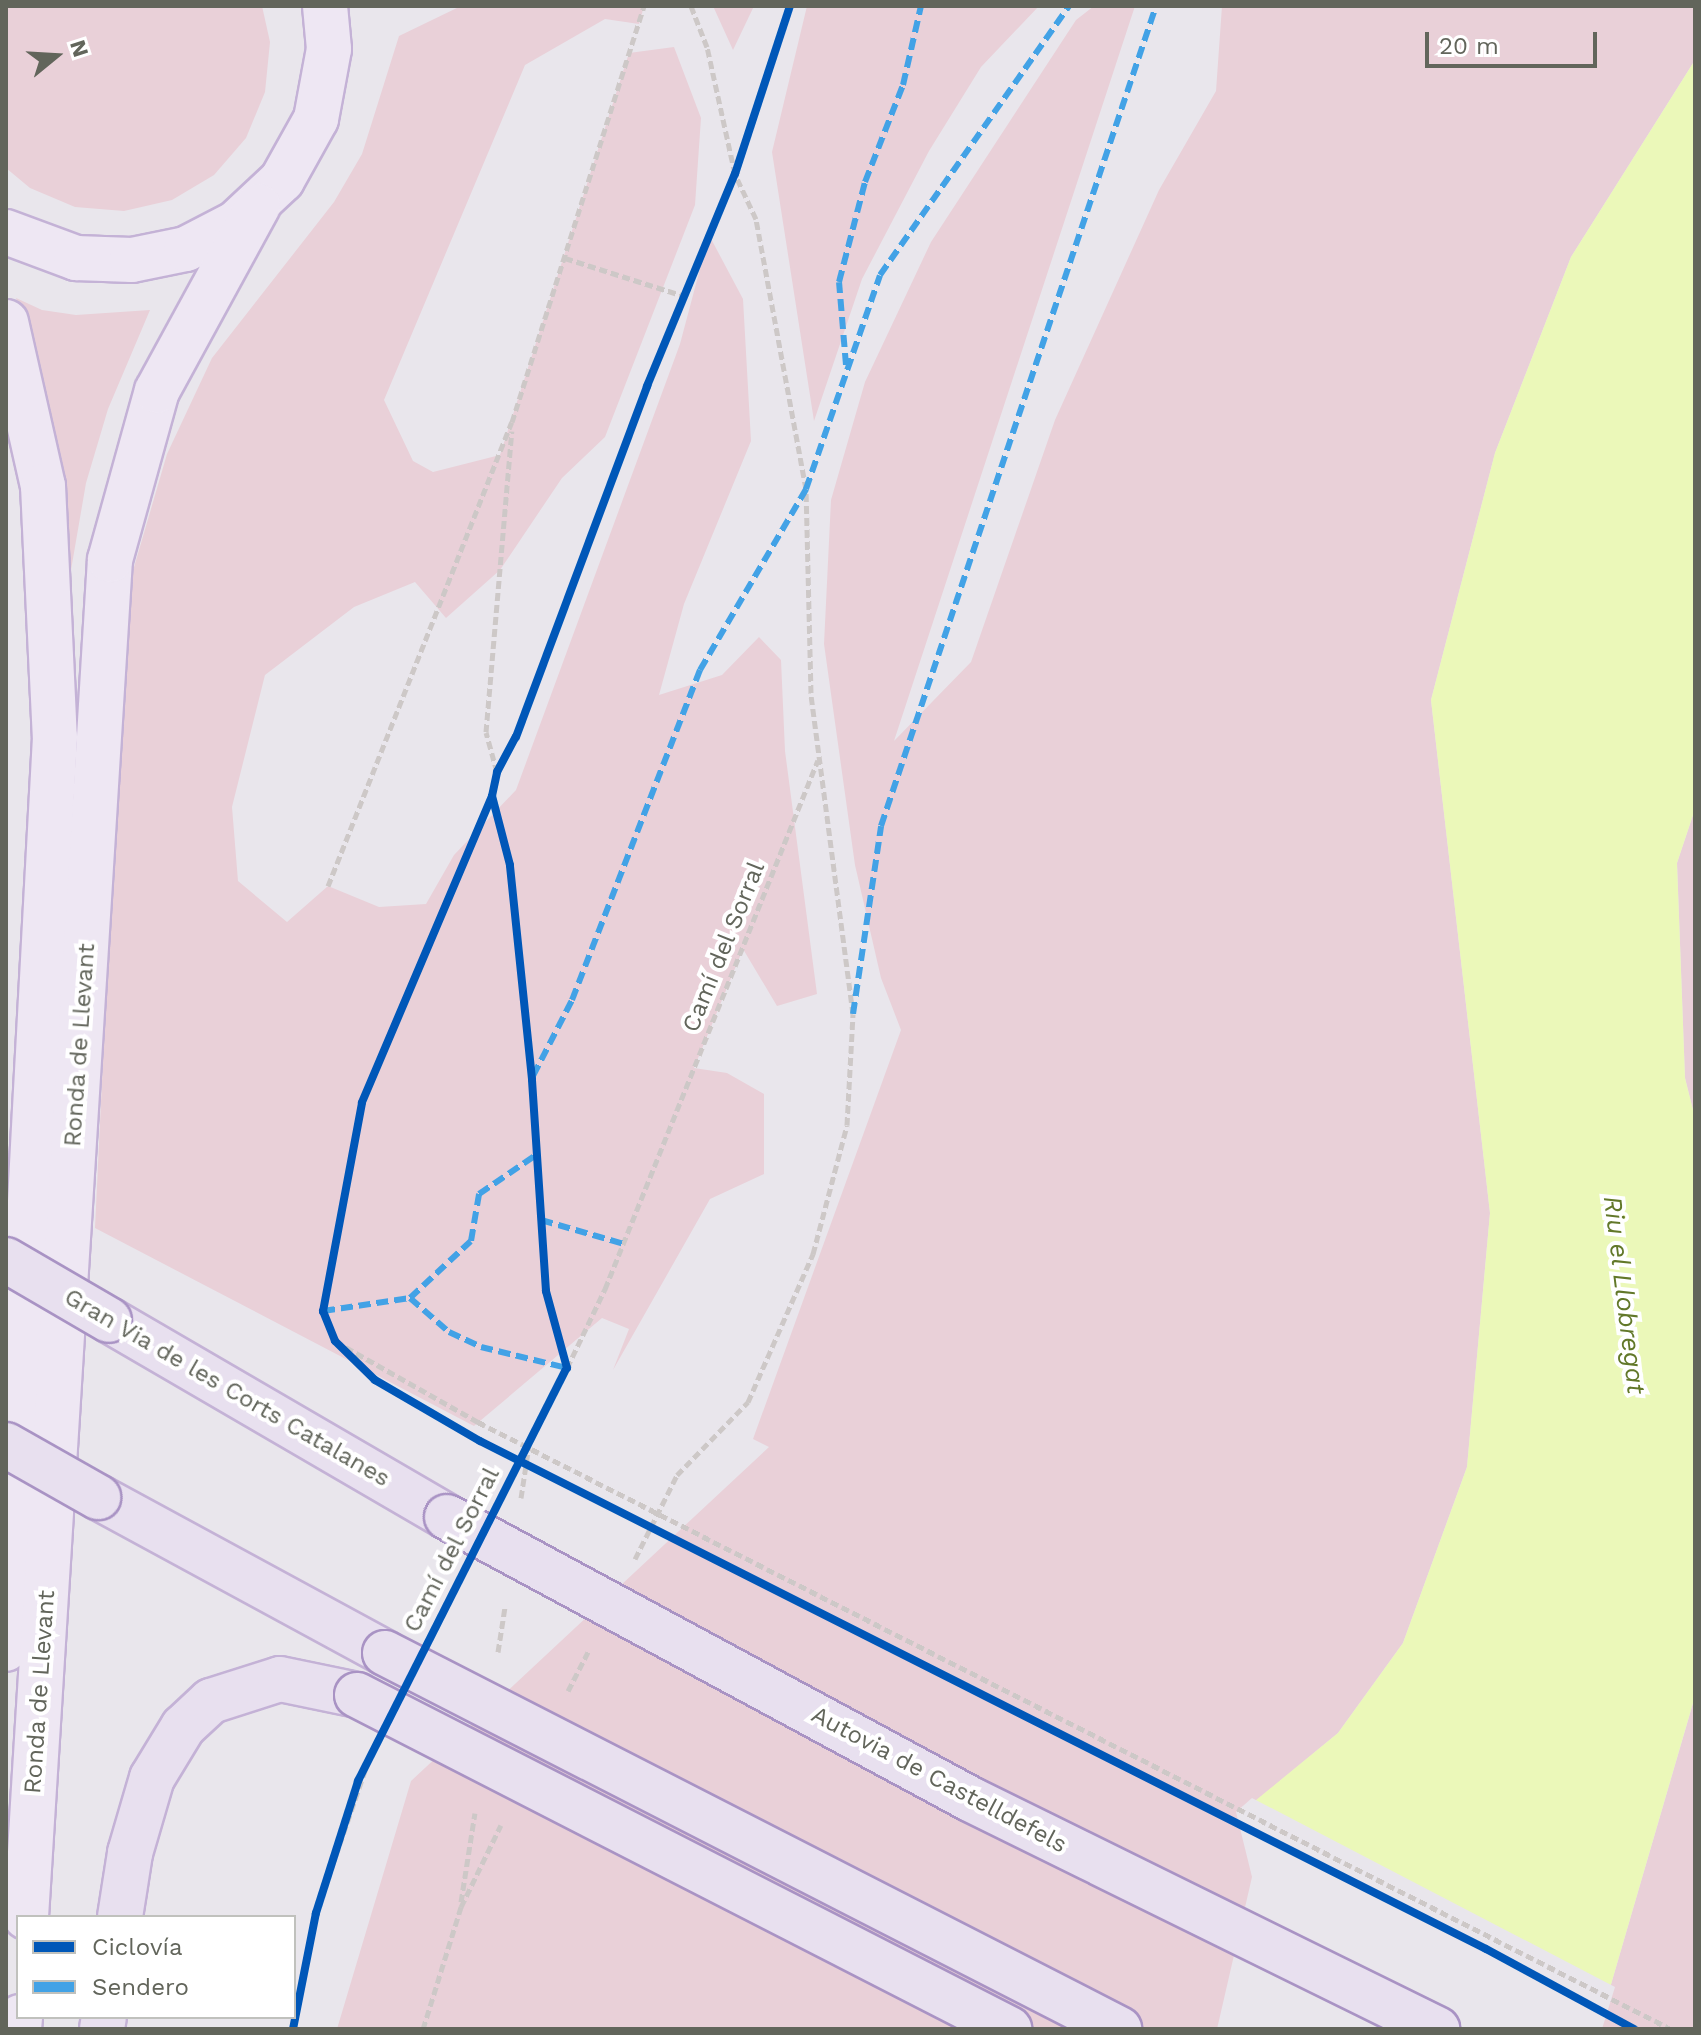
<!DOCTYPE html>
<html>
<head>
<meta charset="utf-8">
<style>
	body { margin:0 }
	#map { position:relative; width:1701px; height:2035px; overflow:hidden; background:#e9e6ec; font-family:"Work Sans",sans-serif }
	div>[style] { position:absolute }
	.green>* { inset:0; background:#e9d0d8 }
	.water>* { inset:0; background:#ebf8b9 }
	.pier>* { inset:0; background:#e9e6ec }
	.path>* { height:5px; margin-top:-2.5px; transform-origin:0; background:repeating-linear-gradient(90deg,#cdc8c7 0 8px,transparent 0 12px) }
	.roads { filter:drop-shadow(2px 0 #c4b2d6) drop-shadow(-2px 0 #c4b2d6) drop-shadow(0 2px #c4b2d6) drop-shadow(0 -2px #c4b2d6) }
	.major>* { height:44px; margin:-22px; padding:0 22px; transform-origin:22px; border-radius:22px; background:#eee7f3 }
	.highway>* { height:44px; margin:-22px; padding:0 22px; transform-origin:22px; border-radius:22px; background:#e8e0ef }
	.path-bridge>* { height:5px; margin-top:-2.5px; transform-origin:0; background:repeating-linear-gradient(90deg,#cdc8c7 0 8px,transparent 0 12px) }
	.bridges { filter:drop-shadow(2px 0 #a993c4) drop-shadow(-2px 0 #a993c4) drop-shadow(0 2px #a993c4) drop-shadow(0 -2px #a993c4) }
	.highway-bridge>* { height:44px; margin:-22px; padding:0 22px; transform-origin:22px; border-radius:22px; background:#e8e0ef }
	.quiet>* { height:6px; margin-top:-3px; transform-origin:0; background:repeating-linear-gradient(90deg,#42a2e6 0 12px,transparent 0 18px) }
	.cycleway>* { height:8px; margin:-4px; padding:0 4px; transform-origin:4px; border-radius:4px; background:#0057b8 }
	span { translate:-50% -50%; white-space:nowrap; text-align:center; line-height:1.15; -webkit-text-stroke:8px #fff; paint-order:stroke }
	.street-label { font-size:24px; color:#62655b }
	.water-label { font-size:26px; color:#627829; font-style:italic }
	.frame { position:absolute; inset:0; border:8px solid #62655b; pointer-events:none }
	.legend { position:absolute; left:16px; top:1915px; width:280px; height:104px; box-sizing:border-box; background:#fff; border:2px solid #c0c1bd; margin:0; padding:10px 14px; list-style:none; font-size:24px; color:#62655b }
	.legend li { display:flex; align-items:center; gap:16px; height:40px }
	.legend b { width:40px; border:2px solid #c0c1bd }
	.north { position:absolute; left:16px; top:16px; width:80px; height:80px; -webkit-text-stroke:6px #fff; paint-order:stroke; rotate:72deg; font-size:22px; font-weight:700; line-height:32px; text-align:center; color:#62655b }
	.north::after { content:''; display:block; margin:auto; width:28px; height:36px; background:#62655b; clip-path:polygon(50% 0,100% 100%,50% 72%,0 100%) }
	.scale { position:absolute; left:1425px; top:32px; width:172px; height:36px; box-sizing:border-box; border:4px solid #62655b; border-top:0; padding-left:10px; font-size:24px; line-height:28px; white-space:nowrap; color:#62655b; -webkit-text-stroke:6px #fff; paint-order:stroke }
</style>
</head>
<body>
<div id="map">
	<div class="green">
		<i style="clip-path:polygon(6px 6px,262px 6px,270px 42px,265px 92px,246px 138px,214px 175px,172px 200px,124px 211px,75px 207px,30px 188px,6px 168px)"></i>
		<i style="clip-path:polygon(461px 6px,644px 6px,639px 24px,605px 19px,525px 65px,384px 400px,413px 461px,433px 472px,500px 455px,629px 53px,674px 47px,701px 118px,695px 205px,605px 437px,562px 478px,500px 570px,446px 618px,415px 582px,354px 607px,265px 675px,232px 807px,238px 881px,287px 922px,328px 886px,379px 907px,426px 904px,454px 855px,516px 790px,680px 344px,709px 235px,743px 299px,751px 441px,684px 604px,659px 695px,722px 675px,759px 637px,781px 660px,785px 751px,817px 994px,777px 1006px,743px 949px,694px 1068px,727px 1073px,764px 1094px,764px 1174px,710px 1199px,613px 1370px,629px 1329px,602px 1318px,474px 1426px,95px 1228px,125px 598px,167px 454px,212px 358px,334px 202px,362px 154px,399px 36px)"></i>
		<i style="clip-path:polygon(713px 6px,754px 6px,733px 50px)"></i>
		<i style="clip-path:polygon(807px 6px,1039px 6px,981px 67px,929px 151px,862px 279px,814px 421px,772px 152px)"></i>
		<i style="clip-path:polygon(1094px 6px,1135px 6px,894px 741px,971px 662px,1055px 420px,1159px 190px,1216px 91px,1222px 6px,1695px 6px,1695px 60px,1571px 257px,1495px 453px,1431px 700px,1490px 1213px,1467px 1467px,1403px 1643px,1338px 1733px,1240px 1814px,1256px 1877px,1221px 2029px,337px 2029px,411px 1781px,769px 1447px,753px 1439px,901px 1030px,881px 978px,855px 865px,824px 644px,831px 500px,865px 382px,931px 242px,1076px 20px)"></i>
		<i style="clip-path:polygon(16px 298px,42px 310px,76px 315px,150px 310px,108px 409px,86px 483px,71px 570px,35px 355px)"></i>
		<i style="clip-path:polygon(1695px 809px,1695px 1118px,1685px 1078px,1677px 863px)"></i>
		<i style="clip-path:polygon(1695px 1696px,1695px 2029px,1598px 2029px,1689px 1717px)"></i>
	</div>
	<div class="water">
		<i style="clip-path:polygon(1695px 60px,1695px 809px,1677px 863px,1685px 1078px,1695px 1118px,1695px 1696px,1598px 2029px,1221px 2029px,1256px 1877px,1239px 1814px,1338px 1733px,1403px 1643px,1467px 1467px,1490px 1213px,1431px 700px,1495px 453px,1571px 257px)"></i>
	</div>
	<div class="pier">
		<i style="clip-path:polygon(1252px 1798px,1615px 1987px,1602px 2029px,1217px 2029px,1252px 1877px,1236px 1812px)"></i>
	</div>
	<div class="path">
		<i style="left:565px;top:258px;width:125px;rotate:17.7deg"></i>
		<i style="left:497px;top:772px;width:41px;rotate:-105.4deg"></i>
		<i style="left:486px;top:732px;width:302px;rotate:-85.1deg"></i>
		<i style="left:492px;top:796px;width:71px;rotate:75.4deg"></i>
		<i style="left:510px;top:865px;width:215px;rotate:84.1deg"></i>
		<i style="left:532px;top:1079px;width:212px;rotate:86.2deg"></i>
		<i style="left:546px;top:1291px;width:80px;rotate:74.7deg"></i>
		<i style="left:567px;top:1368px;width:136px;rotate:117.1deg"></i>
		<i style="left:328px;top:886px;width:499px;rotate:-68.4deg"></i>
		<i style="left:512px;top:422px;width:436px;rotate:-72.4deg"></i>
		<i style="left:567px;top:1368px;width:88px;rotate:-64.3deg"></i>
		<i style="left:605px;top:1289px;width:570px;rotate:-68.07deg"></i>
		<i style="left:478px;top:1422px;width:164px;rotate:-150.5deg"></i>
		<i style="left:335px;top:1341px;width:32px;rotate:-112deg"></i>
		<i style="left:323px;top:1311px;width:212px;rotate:-79.4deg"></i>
		<i style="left:362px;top:1103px;width:332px;rotate:-67deg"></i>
		<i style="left:521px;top:1498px;width:54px;rotate:-81.4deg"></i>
		<i style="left:635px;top:1559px;width:94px;rotate:-63.4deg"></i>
		<i style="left:677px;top:1475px;width:102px;rotate:-45.8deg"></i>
		<i style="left:748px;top:1402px;width:162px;rotate:-66.3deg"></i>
		<i style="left:813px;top:1254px;width:133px;rotate:-75.2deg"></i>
		<i style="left:847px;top:1125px;width:111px;rotate:-86.9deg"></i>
		<i style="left:853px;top:1014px;width:324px;rotate:-97.5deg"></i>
		<i style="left:811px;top:693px;width:204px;rotate:-91.4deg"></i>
		<i style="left:806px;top:489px;width:275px;rotate:-100.5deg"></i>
		<i style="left:756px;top:219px;width:50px;rotate:-115deg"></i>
		<i style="left:735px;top:174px;width:130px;rotate:-102.4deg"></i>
		<i style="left:707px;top:47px;width:44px;rotate:-111.3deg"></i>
		<i style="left:438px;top:1621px;width:46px;rotate:-62.9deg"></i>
		<i style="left:498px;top:1652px;width:46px;rotate:-81.2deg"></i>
		<i style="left:568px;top:1691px;width:46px;rotate:-62.9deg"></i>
		<i style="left:461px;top:1902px;width:90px;rotate:-81.1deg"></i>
		<i style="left:293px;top:2029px;width:118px;rotate:-78.8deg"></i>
		<i style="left:316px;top:1913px;width:163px;rotate:-71deg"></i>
		<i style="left:423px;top:2029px;width:128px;rotate:-72.7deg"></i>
		<i style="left:461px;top:1907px;width:91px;rotate:-64deg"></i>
	</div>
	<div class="roads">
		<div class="major">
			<i style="left:6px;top:232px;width:75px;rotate:20.4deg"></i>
			<i style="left:76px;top:258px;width:56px;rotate:2deg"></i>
			<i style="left:132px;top:260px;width:55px;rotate:-11.5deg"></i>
			<i style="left:186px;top:249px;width:56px;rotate:-27.5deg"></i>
			<i style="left:236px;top:223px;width:63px;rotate:-43.1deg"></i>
			<i style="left:282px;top:180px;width:70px;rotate:-60.9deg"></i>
			<i style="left:316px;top:119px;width:71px;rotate:-79.5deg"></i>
			<i style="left:329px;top:49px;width:43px;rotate:-95.3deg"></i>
			<i style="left:6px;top:322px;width:168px;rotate:77.3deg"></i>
			<i style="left:43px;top:486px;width:251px;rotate:87.3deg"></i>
			<i style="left:55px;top:737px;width:913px;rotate:93.08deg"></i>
			<i style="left:26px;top:1917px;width:1360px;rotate:-86.46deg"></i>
			<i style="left:110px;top:560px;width:175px;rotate:-74.5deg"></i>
			<i style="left:157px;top:391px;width:211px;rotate:-61.4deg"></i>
			<i style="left:19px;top:2029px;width:12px;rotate:-85deg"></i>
		</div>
		<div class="highway">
			<i style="left:109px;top:1320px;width:391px;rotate:30.2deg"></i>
			<i style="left:98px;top:1497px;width:327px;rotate:28.5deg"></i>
			<i style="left:120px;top:1917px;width:65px;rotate:-81.1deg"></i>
			<i style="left:130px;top:1853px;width:78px;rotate:-73.7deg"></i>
			<i style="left:152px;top:1778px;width:60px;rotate:-58.7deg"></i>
			<i style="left:183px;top:1727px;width:38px;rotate:-43deg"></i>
			<i style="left:211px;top:1701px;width:72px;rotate:-17.7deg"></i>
			<i style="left:280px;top:1679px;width:79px;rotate:11.7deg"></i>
			<i style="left:102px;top:2029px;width:12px;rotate:-81deg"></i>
		</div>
	</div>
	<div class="path-bridge">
		<i style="left:478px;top:1422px;width:1339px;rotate:26.97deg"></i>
	</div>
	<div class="bridges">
		<div class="highway-bridge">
			<i style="left:6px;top:1260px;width:119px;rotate:30.2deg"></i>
			<i style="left:6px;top:1445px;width:106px;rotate:29.5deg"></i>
			<i style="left:447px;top:1517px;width:594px;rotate:28.33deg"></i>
			<i style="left:970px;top:1799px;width:521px;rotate:26.22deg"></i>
			<i style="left:385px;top:1653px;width:825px;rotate:27.12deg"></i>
			<i style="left:357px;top:1695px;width:733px;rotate:27.12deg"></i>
		</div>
	</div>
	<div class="quiet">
		<i style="left:846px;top:365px;width:83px;rotate:-94.8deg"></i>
		<i style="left:839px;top:282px;width:103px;rotate:-75.4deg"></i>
		<i style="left:865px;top:182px;width:104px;rotate:-68.6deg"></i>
		<i style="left:903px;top:85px;width:81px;rotate:-77.2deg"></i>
		<i style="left:853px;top:1014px;width:190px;rotate:-81.5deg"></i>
		<i style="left:881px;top:826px;width:865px;rotate:-71.46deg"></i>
		<i style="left:533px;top:1076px;width:85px;rotate:-62.8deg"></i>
		<i style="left:572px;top:1000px;width:354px;rotate:-68.8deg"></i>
		<i style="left:700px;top:670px;width:210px;rotate:-59.6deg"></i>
		<i style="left:806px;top:489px;width:226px;rotate:-70.9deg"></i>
		<i style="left:880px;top:275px;width:329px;rotate:-54.9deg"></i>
		<i style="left:541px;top:1220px;width:86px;rotate:16.1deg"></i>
		<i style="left:410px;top:1298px;width:52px;rotate:41.1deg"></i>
		<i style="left:449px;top:1332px;width:35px;rotate:25deg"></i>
		<i style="left:481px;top:1347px;width:89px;rotate:13.7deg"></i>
		<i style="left:323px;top:1311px;width:88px;rotate:-8.5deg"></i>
		<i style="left:410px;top:1298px;width:83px;rotate:-43.1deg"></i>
		<i style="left:471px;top:1241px;width:48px;rotate:-80.3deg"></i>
		<i style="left:479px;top:1194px;width:69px;rotate:-34.4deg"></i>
	</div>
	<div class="cycleway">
		<i style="left:492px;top:796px;width:333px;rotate:113deg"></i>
		<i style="left:362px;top:1103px;width:212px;rotate:100.6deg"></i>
		<i style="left:323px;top:1311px;width:32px;rotate:68deg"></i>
		<i style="left:335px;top:1341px;width:56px;rotate:44.3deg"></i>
		<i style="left:375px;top:1380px;width:121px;rotate:30.2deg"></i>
		<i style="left:480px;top:1441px;width:1127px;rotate:26.79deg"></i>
		<i style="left:1486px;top:1949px;width:168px;rotate:28.4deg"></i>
		<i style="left:293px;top:2029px;width:118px;rotate:-78.8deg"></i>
		<i style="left:316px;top:1913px;width:139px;rotate:-72.3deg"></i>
		<i style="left:358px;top:1781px;width:463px;rotate:-63.2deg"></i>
		<i style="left:567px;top:1368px;width:80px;rotate:-105.3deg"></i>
		<i style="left:546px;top:1291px;width:212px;rotate:-93.8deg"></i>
		<i style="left:532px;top:1079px;width:215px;rotate:-95.9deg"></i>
		<i style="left:510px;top:865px;width:71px;rotate:-104.6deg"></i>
		<i style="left:492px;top:796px;width:25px;rotate:-78deg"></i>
		<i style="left:497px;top:772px;width:40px;rotate:-62deg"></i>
		<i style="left:516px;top:737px;width:375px;rotate:-69.5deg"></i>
		<i style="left:647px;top:386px;width:230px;rotate:-67.5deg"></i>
		<i style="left:735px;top:174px;width:177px;rotate:-71.9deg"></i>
	</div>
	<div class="street-label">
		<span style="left:724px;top:947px;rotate:-68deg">Camí del Sorral</span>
		<span style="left:80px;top:1045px;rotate:-86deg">Ronda de Llevant</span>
		<span style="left:227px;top:1388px;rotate:30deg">Gran Via de les Corts Catalanes</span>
		<span style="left:452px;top:1550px;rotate:-63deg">Camí del Sorral</span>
		<span style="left:40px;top:1692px;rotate:-86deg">Ronda de Llevant</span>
		<span style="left:939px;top:1780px;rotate:28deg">Autovia de Castelldefels</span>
	</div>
	<div class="water-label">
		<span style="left:1624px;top:1295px;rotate:83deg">Riu el Llobregat</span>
	</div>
	<div class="frame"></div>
	<ul class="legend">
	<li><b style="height:10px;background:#0057b8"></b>Ciclovía</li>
	<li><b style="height:10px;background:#42a2e6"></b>Sendero</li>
	</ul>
	<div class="north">N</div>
	<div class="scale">20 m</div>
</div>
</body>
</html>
